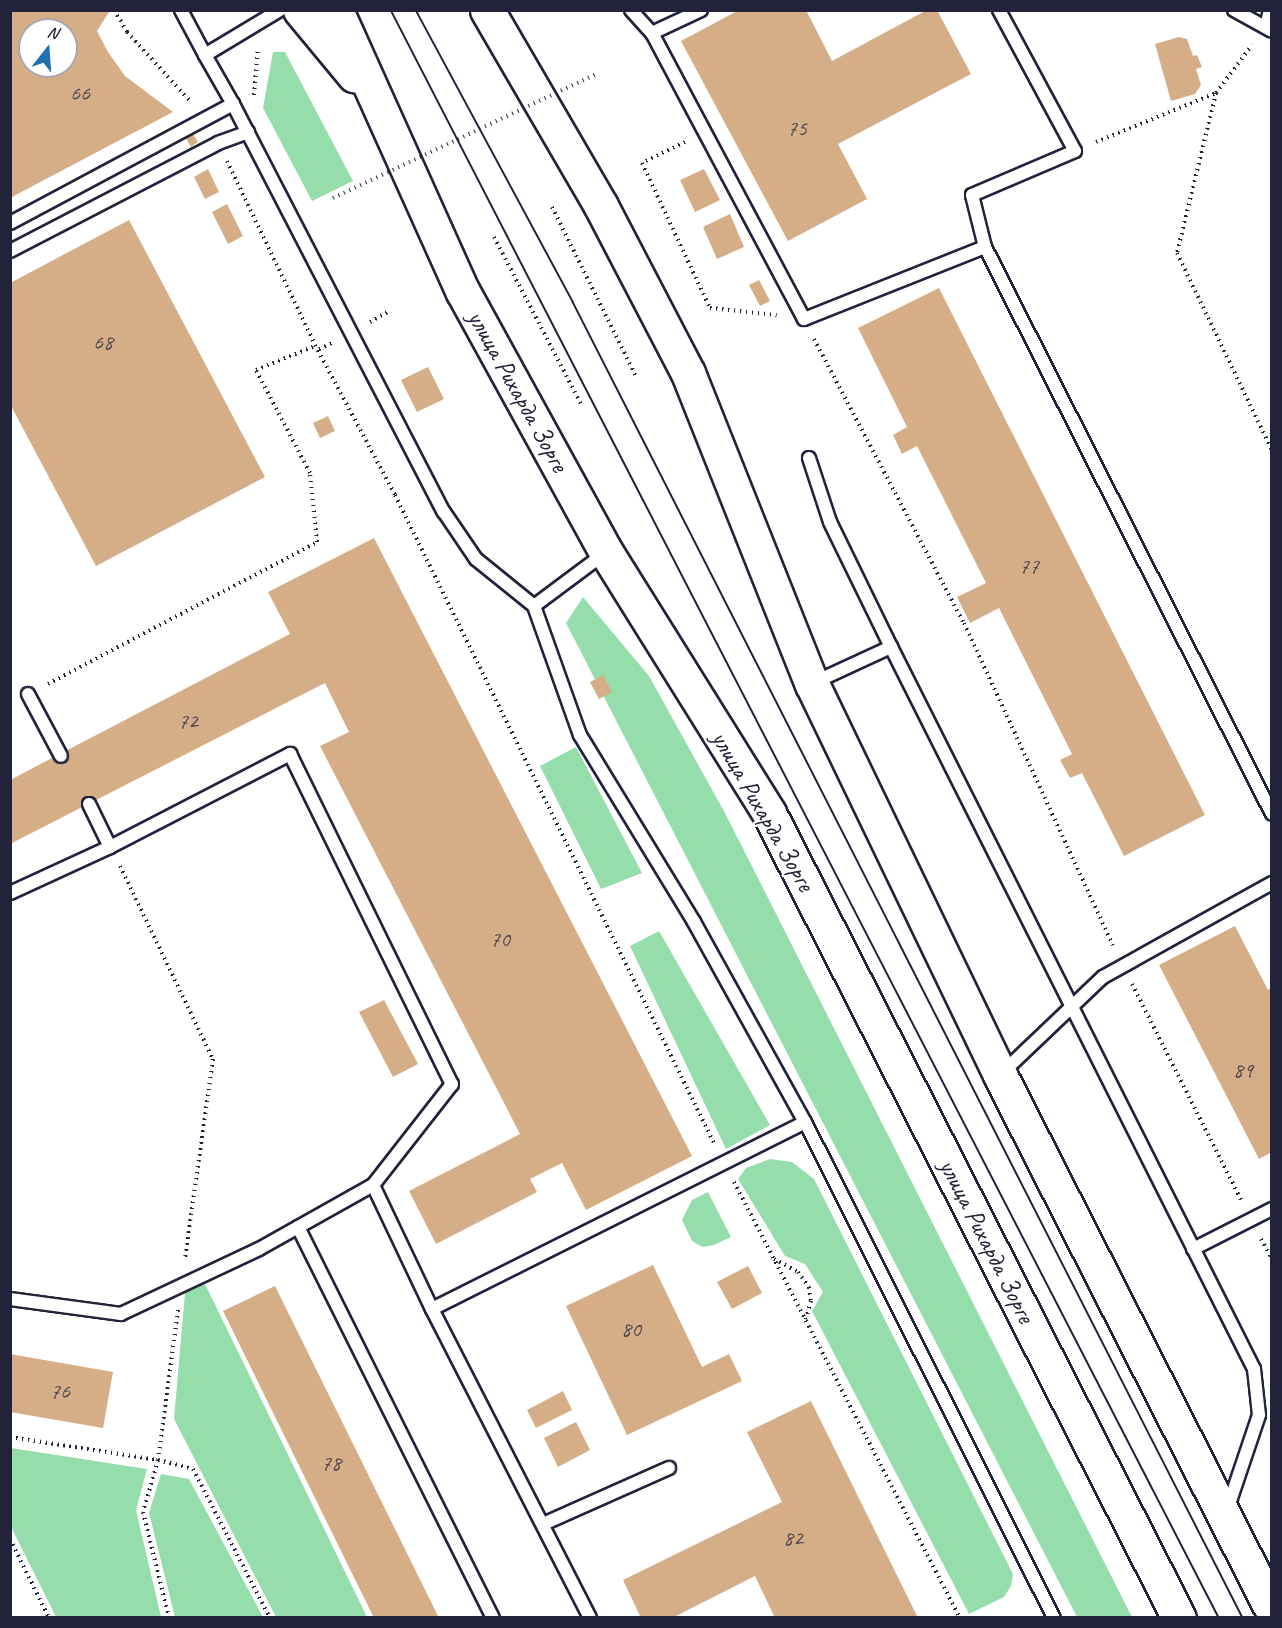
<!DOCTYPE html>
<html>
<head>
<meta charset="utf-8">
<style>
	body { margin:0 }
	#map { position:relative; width:1282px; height:1628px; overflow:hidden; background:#fff; font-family:Caveat,sans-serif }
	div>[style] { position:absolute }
	.green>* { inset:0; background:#96ddac }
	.building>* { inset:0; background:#d5ae87 }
	.path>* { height:4px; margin-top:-2px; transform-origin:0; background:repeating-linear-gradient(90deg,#22223b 0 1.5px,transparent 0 6px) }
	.roads { filter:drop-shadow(2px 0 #22223b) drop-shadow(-2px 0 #22223b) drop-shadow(0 2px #22223b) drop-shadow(0 -2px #22223b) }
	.service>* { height:12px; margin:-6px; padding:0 6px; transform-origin:6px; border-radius:6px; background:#fff }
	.secondary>* { height:33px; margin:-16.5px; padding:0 16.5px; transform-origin:16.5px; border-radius:16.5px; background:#fff }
	.tram>* { height:1.5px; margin:-0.75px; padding:0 0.75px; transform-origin:0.75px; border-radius:0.75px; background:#22223b }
	.path-bridge>* { height:4px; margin-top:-2px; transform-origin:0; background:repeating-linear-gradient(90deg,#22223b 0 1.5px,transparent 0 6px) }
	span { translate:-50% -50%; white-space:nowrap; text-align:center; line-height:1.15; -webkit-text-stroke:4.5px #fff; paint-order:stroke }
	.number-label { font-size:22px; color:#4f454e }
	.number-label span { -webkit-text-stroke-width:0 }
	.street-label { font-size:26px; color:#22223b }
	.frame { position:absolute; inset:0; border:12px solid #22223b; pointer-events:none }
	.north { position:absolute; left:18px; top:18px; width:60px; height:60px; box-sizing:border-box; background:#fff; border:2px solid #a7a7b1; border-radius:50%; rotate:17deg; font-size:16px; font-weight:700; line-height:24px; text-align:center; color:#22223b }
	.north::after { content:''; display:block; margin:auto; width:21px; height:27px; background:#1f6fb2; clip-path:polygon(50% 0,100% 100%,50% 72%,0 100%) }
</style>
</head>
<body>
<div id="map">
	<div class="green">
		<i style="clip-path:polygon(273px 52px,285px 52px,353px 181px,312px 201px,263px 108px)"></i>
		<i style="clip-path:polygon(583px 597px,649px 676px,725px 813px,1132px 1617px,1077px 1617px,566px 623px)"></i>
		<i style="clip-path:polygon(576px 747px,642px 873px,601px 889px,540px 766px)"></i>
		<i style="clip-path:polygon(659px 931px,770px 1125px,726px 1149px,630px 946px)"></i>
		<i style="clip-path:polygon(770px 1159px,792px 1162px,814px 1179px,1013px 1574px,1011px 1586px,1004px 1597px,969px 1614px,812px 1311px,823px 1292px,805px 1264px,785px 1256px,738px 1179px,746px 1168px)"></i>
		<i style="clip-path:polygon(708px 1192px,731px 1237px,714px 1245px,702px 1247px,692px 1241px,682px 1220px,692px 1200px)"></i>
		<i style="clip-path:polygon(205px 1284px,367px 1617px,276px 1617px,174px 1419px,185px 1293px)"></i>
		<i style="clip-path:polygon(11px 1448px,147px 1469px,136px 1510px,161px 1617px,56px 1617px,11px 1527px)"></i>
		<i style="clip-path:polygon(161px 1474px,189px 1479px,263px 1617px,175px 1617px,149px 1513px)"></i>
	</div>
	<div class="building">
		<i style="clip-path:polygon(evenodd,10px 10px,106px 10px,109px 12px,97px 31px,108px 52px,125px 76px,173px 112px,10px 198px,10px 10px,30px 30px,66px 30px,66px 66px,30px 66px,30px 30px)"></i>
		<i style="clip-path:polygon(739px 10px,806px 10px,832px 61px,927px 10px,937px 10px,971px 74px,838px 144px,867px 199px,788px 241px,681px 41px)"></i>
		<i style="clip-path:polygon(1179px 37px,1187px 39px,1193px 56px,1197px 55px,1202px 67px,1196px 69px,1201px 85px,1195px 94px,1171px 101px,1155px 44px)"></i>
		<i style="clip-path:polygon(193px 134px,198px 142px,191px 147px,186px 138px)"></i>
		<i style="clip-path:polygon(208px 169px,219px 192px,205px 199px,194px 177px)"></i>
		<i style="clip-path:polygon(704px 169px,720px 200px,695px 212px,680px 180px)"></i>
		<i style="clip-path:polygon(227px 204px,243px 236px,228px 244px,212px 212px)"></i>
		<i style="clip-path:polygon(730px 214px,744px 247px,717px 259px,703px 227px)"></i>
		<i style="clip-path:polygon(129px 220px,265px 477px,96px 566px,10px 404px,10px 283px)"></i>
		<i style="clip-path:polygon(759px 280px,770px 301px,760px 306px,749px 285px)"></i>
		<i style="clip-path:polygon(939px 288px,1205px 815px,1124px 856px,1082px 773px,1070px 778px,1060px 760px,1072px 754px,999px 608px,970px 623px,957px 597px,986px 583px,917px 446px,902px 454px,893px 435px,907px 427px,858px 328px)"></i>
		<i style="clip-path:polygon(428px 367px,444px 399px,417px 412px,401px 380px)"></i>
		<i style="clip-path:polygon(328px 416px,335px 431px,320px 438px,313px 423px)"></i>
		<i style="clip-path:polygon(374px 538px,692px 1156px,586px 1210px,562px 1163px,530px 1179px,537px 1192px,436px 1244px,409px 1191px,520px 1134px,320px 746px,349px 732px,325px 683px,10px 844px,10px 780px,290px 634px,268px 592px)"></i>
		<i style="clip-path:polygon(603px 675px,612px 692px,599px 699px,590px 682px)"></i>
		<i style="clip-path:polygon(1235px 926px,1268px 990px,1272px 988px,1272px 1152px,1259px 1159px,1159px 965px)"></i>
		<i style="clip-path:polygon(384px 1000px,418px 1064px,393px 1077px,359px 1012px)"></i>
		<i style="clip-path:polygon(653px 1265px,702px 1367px,729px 1354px,742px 1381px,627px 1435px,566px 1306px)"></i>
		<i style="clip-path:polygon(748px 1266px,762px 1293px,732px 1309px,717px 1282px)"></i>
		<i style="clip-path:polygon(275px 1286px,439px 1618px,374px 1618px,223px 1311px)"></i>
		<i style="clip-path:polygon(10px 1354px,113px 1372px,103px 1428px,10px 1412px)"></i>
		<i style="clip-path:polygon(563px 1391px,572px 1410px,536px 1428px,527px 1410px)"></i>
		<i style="clip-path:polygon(811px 1401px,918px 1618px,775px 1618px,755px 1576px,672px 1618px,641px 1618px,623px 1580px,782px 1502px,747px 1432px)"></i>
		<i style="clip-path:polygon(576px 1422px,590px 1450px,558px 1467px,544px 1438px)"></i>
	</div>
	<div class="path">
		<i style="left:114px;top:10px;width:26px;rotate:59deg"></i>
		<i style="left:127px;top:32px;width:95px;rotate:47.6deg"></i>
		<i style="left:1216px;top:93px;width:165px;rotate:103.7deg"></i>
		<i style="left:1177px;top:253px;width:219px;rotate:64.3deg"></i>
		<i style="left:254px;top:95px;width:47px;rotate:-85.1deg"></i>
		<i style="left:685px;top:142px;width:48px;rotate:154deg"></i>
		<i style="left:642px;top:163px;width:160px;rotate:64.9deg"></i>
		<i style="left:710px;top:308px;width:67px;rotate:6deg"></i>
		<i style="left:1096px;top:142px;width:130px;rotate:-22.2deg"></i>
		<i style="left:1216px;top:93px;width:60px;rotate:-53.1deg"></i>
		<i style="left:227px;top:161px;width:204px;rotate:64.4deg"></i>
		<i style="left:315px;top:345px;width:170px;rotate:61.9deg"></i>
		<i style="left:395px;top:495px;width:722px;rotate:63.79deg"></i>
		<i style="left:552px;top:207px;width:189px;rotate:63.6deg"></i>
		<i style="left:494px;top:237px;width:191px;rotate:62.5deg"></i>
		<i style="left:370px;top:322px;width:22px;rotate:-30deg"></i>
		<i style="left:814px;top:339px;width:321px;rotate:62.2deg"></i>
		<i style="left:964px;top:623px;width:355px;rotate:65.2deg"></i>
		<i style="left:319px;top:349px;width:14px;rotate:-25deg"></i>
		<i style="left:48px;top:684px;width:304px;rotate:-27.8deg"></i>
		<i style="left:317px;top:542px;width:69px;rotate:-95.8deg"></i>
		<i style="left:310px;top:473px;width:116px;rotate:-117.7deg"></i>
		<i style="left:256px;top:370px;width:64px;rotate:-22.1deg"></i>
		<i style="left:120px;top:866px;width:214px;rotate:64.3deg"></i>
		<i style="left:213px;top:1059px;width:201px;rotate:98deg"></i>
		<i style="left:1132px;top:984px;width:242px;rotate:63.2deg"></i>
		<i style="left:734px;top:1182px;width:491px;rotate:62.6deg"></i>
		<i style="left:1261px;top:1239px;width:23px;rotate:61deg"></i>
		<i style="left:774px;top:1259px;width:27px;rotate:28deg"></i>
		<i style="left:798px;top:1272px;width:19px;rotate:54deg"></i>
		<i style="left:809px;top:1287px;width:14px;rotate:82deg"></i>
		<i style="left:811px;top:1301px;width:19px;rotate:106deg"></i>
		<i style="left:178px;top:1310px;width:151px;rotate:97.6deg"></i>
		<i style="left:158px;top:1460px;width:36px;rotate:14deg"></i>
		<i style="left:193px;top:1469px;width:168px;rotate:62.7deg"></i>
		<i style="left:10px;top:1437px;width:150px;rotate:8.8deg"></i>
		<i style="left:158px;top:1460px;width:54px;rotate:106.1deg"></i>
		<i style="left:143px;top:1512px;width:109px;rotate:76.2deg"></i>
		<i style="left:10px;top:1539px;width:88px;rotate:63.7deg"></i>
	</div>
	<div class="roads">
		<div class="service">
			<i style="left:181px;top:10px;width:51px;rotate:61.9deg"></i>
			<i style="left:205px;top:55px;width:87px;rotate:-31deg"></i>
			<i style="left:631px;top:10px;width:31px;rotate:48deg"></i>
			<i style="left:652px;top:33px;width:324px;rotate:62deg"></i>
			<i style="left:804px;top:319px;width:195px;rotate:-21.7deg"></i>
			<i style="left:999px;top:10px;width:160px;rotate:61.7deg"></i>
			<i style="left:1075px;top:151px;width:112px;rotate:156.9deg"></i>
			<i style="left:972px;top:195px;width:54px;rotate:76deg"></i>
			<i style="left:985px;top:247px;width:635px;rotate:63.15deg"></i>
			<i style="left:1234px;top:10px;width:43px;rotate:28.9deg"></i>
			<i style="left:1266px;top:27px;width:17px;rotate:-77deg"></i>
			<i style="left:652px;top:33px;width:54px;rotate:-25.1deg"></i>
			<i style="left:205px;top:55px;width:56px;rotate:60.3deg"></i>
			<i style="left:233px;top:104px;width:459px;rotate:62.7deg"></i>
			<i style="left:444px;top:512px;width:57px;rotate:55.8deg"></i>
			<i style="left:476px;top:559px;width:75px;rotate:39deg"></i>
			<i style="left:534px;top:606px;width:137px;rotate:70.4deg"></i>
			<i style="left:580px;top:735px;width:219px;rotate:58.6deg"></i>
			<i style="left:694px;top:922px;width:229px;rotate:61deg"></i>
			<i style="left:805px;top:1122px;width:555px;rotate:63.34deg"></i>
			<i style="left:10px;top:223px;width:253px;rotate:-28.1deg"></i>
			<i style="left:10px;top:251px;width:234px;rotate:-27.4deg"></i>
			<i style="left:218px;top:143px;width:32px;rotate:-20deg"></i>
			<i style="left:809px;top:458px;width:67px;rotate:71.8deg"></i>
			<i style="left:830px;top:522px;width:139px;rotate:64deg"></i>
			<i style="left:891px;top:647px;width:808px;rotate:63.31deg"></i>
			<i style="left:1254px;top:1369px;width:46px;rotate:83.8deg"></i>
			<i style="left:1259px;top:1415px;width:100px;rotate:108.6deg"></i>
			<i style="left:534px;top:606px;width:89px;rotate:-36.7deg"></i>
			<i style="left:813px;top:683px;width:86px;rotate:-24.8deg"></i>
			<i style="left:28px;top:694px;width:70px;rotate:62deg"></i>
			<i style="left:89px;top:804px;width:48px;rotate:64deg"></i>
			<i style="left:10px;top:893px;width:110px;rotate:-24.7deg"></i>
			<i style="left:110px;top:847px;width:203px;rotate:-27.3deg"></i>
			<i style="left:290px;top:754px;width:368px;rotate:63.9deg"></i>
			<i style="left:452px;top:1084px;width:128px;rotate:128deg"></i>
			<i style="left:373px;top:1185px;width:131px;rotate:150.7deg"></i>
			<i style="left:259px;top:1249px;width:153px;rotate:154.8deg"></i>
			<i style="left:121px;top:1314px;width:112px;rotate:-172.3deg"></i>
			<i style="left:1001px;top:1074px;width:141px;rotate:-43.6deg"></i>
			<i style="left:1103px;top:977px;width:193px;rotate:-29.1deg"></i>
			<i style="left:373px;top:1185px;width:137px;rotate:64.6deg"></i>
			<i style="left:432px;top:1309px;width:347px;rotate:62.9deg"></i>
			<i style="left:298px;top:1227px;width:437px;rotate:63.5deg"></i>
			<i style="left:1193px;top:1249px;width:89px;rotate:-26.9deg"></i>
			<i style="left:432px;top:1309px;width:417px;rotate:-26.6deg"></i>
			<i style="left:543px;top:1524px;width:138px;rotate:-24deg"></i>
		</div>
		<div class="secondary">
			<i style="left:300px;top:10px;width:85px;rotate:50.3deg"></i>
			<i style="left:336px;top:10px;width:309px;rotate:65.8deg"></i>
			<i style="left:463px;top:292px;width:297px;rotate:61.2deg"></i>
			<i style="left:606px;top:552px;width:308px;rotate:58deg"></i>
			<i style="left:769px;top:813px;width:903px;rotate:63.01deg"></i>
			<i style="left:487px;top:10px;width:227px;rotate:59.8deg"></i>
			<i style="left:601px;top:206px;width:188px;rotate:62.5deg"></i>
			<i style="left:688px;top:373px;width:335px;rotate:68.3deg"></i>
			<i style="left:812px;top:684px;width:434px;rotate:64.3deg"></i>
			<i style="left:1000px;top:1075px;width:600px;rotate:63.05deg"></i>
		</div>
	</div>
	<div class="tram">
		<i style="left:391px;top:10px;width:1809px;rotate:62.75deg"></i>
		<i style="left:416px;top:10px;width:332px;rotate:61.7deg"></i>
		<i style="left:573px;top:302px;width:1477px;rotate:63.02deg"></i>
	</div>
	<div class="path-bridge">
		<i style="left:333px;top:198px;width:292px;rotate:-25.2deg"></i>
	</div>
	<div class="number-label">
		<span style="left:80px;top:94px">66</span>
		<span style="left:797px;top:129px">75</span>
		<span style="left:103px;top:343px">68</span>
		<span style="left:1029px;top:567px">77</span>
		<span style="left:188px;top:722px">72</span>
		<span style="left:500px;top:940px">70</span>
		<span style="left:1243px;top:1071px">89</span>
		<span style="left:631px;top:1330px">80</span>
		<span style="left:60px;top:1392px">76</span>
		<span style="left:331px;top:1464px">78</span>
		<span style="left:793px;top:1539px">82</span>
	</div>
	<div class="street-label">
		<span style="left:518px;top:391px;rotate:61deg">улица Рихарда Зорге</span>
		<span style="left:763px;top:811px;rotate:60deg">улица Рихарда Зорге</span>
		<span style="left:987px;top:1241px;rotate:63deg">улица Рихарда Зорге</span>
	</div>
	<div class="frame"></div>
	<div class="north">N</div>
</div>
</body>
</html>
